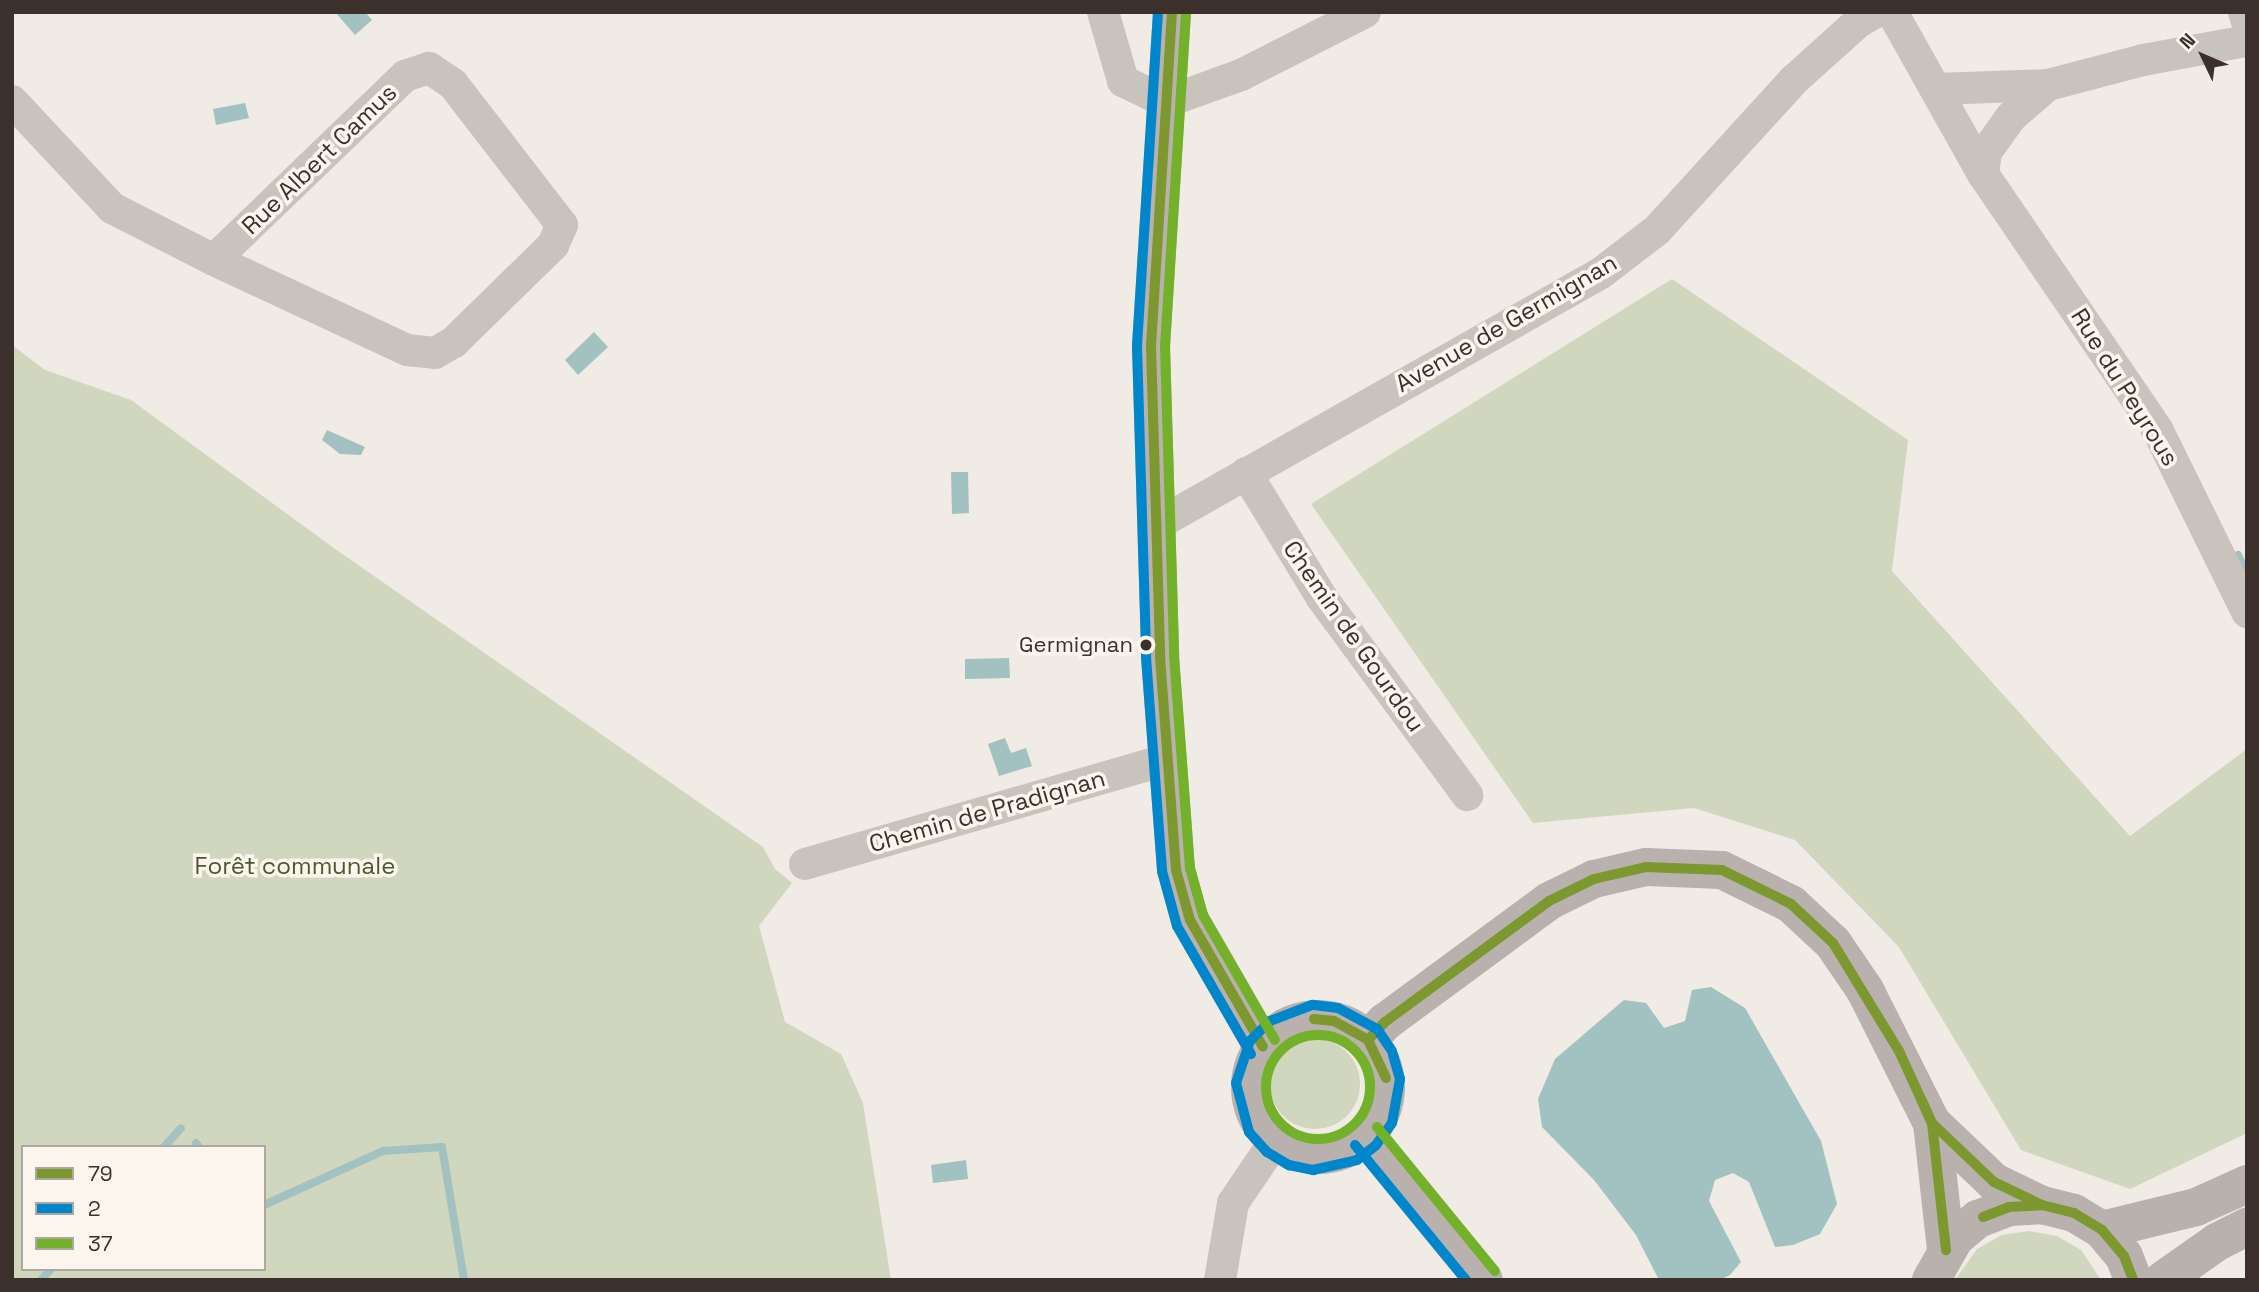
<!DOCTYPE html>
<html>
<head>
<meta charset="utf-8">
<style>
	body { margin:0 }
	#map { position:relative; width:2259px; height:1292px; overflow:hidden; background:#f0ebe5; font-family:"Space Grotesk",sans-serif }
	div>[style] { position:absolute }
	.green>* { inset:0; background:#d1d6bf }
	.round { border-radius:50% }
	.water>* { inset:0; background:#a1c2c1 }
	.stream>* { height:8px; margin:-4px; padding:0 4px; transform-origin:4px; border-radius:4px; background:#a1c2c1 }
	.minor>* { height:32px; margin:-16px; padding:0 16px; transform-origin:16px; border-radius:16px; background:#c9c3be }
	.major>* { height:38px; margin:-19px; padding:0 19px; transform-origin:19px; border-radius:19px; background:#b8b1ad }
	.major>.ring { margin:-19px; padding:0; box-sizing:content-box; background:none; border:38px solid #b8b1ad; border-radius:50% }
	.bus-1>* { height:10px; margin:-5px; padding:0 5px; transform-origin:5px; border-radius:5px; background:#7c982e }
	.bus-2>* { height:10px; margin:-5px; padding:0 5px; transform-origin:5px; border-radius:5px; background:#0086cb }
	.bus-3>* { height:10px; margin:-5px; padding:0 5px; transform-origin:5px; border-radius:5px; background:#73b12a }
	.bus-3>.ring { margin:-5px; padding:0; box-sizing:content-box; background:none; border:10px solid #73b12a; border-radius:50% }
	.dots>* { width:19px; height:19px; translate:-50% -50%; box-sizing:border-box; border:4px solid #fbf5ee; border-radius:50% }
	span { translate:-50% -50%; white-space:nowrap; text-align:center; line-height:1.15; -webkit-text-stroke:7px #fbf5ee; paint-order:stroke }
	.bus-label { font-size:22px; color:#3b302b }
	.right { translate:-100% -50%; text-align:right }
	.street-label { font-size:24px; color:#3b302b }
	.park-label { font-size:24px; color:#4a5a2e }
	.frame { position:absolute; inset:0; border:14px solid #3b302b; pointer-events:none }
	.legend { position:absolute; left:21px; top:1145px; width:245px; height:126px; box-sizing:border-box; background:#fbf5ee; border:2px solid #aea6a0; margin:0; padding:9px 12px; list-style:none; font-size:21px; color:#3b302b }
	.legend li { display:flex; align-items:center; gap:14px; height:35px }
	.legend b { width:35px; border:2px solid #aea6a0 }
	.north { position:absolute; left:2168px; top:21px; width:70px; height:70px; -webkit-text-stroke:5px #fbf5ee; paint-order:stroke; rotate:314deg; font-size:19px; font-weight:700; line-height:28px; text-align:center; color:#3b302b }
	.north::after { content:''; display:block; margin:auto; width:24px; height:32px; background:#3b302b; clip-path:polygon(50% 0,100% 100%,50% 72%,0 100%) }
</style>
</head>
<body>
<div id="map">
	<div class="green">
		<i style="clip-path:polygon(1672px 279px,1908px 440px,1892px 571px,2130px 836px,2247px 749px,2247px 1133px,2130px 1189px,2021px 1150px,1899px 947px,1795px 840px,1694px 808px,1533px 823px,1311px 504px)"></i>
		<i style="clip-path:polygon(evenodd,12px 345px,45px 370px,131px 400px,331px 546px,763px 847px,775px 869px,792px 883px,759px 926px,785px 1022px,841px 1054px,863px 1103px,891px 1280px,12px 1280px,12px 345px,23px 1147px,264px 1147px,264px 1269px,23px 1269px,23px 1147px)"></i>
		<i class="round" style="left:1270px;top:1039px;width:90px;height:90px"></i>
		<i style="clip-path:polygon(2029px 1231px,2057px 1236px,2081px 1250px,2101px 1280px,1955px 1280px,1977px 1249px,2002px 1235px)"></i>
	</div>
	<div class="water">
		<i style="clip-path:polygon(335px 12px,365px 12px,372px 20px,355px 35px)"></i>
		<i style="clip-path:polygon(245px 103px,249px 118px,216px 125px,213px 109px)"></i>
		<i style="clip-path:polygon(594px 332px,608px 347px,578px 375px,565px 360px)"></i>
		<i style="clip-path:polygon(327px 430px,365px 447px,361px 455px,340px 454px,322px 440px)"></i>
		<i style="clip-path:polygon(951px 472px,968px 472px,969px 513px,952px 514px)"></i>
		<i style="clip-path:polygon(1009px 658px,1010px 678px,965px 679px,965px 659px)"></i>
		<i style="clip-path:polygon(1005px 738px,1011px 753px,1026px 748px,1032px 766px,999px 776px,988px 744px)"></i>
		<i style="clip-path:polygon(1711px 987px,1745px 1008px,1821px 1141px,1837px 1204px,1820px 1234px,1793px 1245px,1775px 1247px,1749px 1182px,1733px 1173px,1715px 1180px,1709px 1201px,1741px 1262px,1730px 1275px,1719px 1280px,1659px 1280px,1636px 1235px,1594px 1180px,1542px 1127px,1538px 1099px,1555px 1059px,1624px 1000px,1646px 1003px,1664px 1028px,1685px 1021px,1692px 990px)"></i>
		<i style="clip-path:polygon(966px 1160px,968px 1179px,933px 1183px,931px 1165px)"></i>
	</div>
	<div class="stream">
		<i style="left:2238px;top:555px;width:21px;rotate:65deg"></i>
		<i style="left:196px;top:1143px;width:5px;rotate:53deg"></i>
		<i style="left:164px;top:1147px;width:25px;rotate:-48deg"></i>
		<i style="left:264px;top:1205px;width:131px;rotate:-24.4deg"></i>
		<i style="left:383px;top:1151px;width:59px;rotate:-3.9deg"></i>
		<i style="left:442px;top:1147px;width:135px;rotate:80.6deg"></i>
		<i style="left:41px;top:1280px;width:15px;rotate:-48deg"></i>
	</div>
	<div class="minor">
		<i style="left:1103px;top:12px;width:72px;rotate:73.8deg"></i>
		<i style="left:1123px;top:81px;width:48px;rotate:26deg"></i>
		<i style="left:1166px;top:102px;width:80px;rotate:-19.8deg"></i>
		<i style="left:1241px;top:75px;width:139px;rotate:-26.9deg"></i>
		<i style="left:1892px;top:12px;width:186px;rotate:60.7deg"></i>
		<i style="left:1983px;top:174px;width:311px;rotate:55.7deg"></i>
		<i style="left:2158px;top:431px;width:202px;rotate:63.8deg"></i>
		<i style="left:2244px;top:12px;width:10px;rotate:73deg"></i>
		<i style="left:1936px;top:89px;width:112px;rotate:-2deg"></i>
		<i style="left:2048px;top:85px;width:98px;rotate:-14.7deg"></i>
		<i style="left:2143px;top:60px;width:106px;rotate:-10.4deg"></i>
		<i style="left:12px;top:101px;width:146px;rotate:46.9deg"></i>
		<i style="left:112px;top:208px;width:114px;rotate:27deg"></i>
		<i style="left:214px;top:260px;width:213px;rotate:25deg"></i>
		<i style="left:407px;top:350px;width:28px;rotate:6deg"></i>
		<i style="left:435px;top:353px;width:22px;rotate:-30deg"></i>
		<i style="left:454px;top:342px;width:139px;rotate:-44.4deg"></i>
		<i style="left:553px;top:245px;width:22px;rotate:-66deg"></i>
		<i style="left:562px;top:225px;width:178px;rotate:-127.7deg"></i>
		<i style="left:453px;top:84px;width:29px;rotate:-146deg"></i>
		<i style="left:429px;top:68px;width:25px;rotate:162deg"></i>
		<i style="left:405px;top:76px;width:265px;rotate:136.1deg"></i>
		<i style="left:1983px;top:174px;width:22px;rotate:-82deg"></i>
		<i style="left:1986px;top:152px;width:43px;rotate:-54.5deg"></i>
		<i style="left:2011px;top:117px;width:49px;rotate:-40.9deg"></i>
		<i style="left:1246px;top:473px;width:146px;rotate:58.7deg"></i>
		<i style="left:1322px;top:598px;width:245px;rotate:53.6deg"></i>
		<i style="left:1156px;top:525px;width:511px;rotate:-29.52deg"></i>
		<i style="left:1601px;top:273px;width:71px;rotate:-37.5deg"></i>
		<i style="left:1657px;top:230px;width:203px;rotate:-47.6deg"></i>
		<i style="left:1794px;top:80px;width:85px;rotate:-42.1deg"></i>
		<i style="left:1857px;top:23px;width:22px;rotate:-30deg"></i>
		<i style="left:805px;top:864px;width:379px;rotate:-16.1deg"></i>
		<i style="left:1220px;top:1280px;width:78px;rotate:-80.4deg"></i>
		<i style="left:1233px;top:1203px;width:75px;rotate:-55.9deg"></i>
	</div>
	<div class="major">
		<i style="left:1172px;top:12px;width:335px;rotate:93.6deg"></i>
		<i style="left:1151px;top:346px;width:311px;rotate:88.3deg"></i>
		<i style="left:1160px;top:657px;width:214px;rotate:85.7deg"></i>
		<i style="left:1176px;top:870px;width:52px;rotate:74.4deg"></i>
		<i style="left:1190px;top:920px;width:146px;rotate:60.1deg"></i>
		<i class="ring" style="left:1250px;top:1019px;width:98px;height:98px"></i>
		<i style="left:1368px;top:1040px;width:25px;rotate:-47deg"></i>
		<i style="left:1385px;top:1022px;width:204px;rotate:-36.4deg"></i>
		<i style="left:1549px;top:901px;width:50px;rotate:-26.1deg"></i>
		<i style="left:1594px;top:879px;width:53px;rotate:-13deg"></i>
		<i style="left:1646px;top:867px;width:76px;rotate:2.3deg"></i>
		<i style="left:1722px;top:870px;width:77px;rotate:26.2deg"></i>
		<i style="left:1791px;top:904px;width:57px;rotate:42.9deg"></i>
		<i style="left:1833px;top:943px;width:57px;rotate:55.8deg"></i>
		<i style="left:1865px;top:990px;width:149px;rotate:63.3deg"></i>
		<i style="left:1932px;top:1123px;width:128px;rotate:83.7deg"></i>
		<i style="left:1932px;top:1123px;width:86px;rotate:43.6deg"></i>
		<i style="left:1994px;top:1182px;width:53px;rotate:25.6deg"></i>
		<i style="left:1366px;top:1136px;width:186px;rotate:50.7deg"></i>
		<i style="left:2102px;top:1230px;width:97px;rotate:-13.7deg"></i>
		<i style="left:2196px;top:1207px;width:56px;rotate:-24.3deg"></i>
		<i style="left:1931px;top:1280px;width:48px;rotate:-60.3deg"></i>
		<i style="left:1955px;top:1238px;width:30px;rotate:-40deg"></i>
		<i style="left:1978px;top:1219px;width:33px;rotate:-21deg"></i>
		<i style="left:2009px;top:1207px;width:33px;rotate:-3deg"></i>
		<i style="left:2042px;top:1205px;width:33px;rotate:14deg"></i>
		<i style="left:2074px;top:1213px;width:33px;rotate:31deg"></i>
		<i style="left:2102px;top:1230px;width:34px;rotate:50deg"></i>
		<i style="left:2124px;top:1256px;width:26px;rotate:69deg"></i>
		<i style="left:2163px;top:1280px;width:66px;rotate:-35.1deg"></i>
		<i style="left:2217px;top:1242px;width:34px;rotate:-27deg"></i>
	</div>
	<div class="bus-1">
		<i style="left:1172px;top:12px;width:335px;rotate:93.6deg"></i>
		<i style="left:1151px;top:346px;width:311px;rotate:88.3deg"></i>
		<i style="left:1160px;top:657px;width:214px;rotate:85.7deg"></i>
		<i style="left:1176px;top:870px;width:52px;rotate:74.4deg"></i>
		<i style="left:1190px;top:920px;width:146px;rotate:60.1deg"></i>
		<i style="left:1314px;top:1019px;width:20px;rotate:6deg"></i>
		<i style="left:1334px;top:1021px;width:39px;rotate:29deg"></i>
		<i style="left:1368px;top:1040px;width:42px;rotate:64.7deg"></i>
		<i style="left:1368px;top:1040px;width:25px;rotate:-47deg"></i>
		<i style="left:1385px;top:1022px;width:204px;rotate:-36.4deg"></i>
		<i style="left:1549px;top:901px;width:50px;rotate:-26.1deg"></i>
		<i style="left:1594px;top:879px;width:53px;rotate:-13deg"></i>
		<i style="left:1646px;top:867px;width:76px;rotate:2.3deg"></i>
		<i style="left:1722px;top:870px;width:77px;rotate:26.2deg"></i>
		<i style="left:1791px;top:904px;width:57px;rotate:42.9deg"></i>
		<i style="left:1833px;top:943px;width:127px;rotate:58.6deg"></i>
		<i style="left:1899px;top:1051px;width:79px;rotate:65.4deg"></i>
		<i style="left:1932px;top:1123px;width:86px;rotate:43.6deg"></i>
		<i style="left:1994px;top:1182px;width:53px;rotate:25.6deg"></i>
		<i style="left:1922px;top:1101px;width:24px;rotate:66deg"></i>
		<i style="left:1932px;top:1123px;width:128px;rotate:83.7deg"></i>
		<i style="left:1983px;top:1217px;width:28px;rotate:-21deg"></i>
		<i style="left:2009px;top:1207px;width:33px;rotate:-3deg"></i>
		<i style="left:2042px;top:1205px;width:33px;rotate:14deg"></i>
		<i style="left:2074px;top:1213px;width:33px;rotate:31deg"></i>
		<i style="left:2102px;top:1230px;width:34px;rotate:50deg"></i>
		<i style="left:2124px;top:1256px;width:26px;rotate:69deg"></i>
	</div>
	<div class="bus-2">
		<i style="left:1158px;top:12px;width:335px;rotate:93.6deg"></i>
		<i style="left:1137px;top:346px;width:311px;rotate:88.3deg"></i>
		<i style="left:1146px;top:657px;width:215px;rotate:85.7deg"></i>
		<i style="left:1162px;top:871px;width:57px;rotate:74.7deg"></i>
		<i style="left:1177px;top:926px;width:148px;rotate:60deg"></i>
		<i style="left:1392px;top:1051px;width:27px;rotate:-124deg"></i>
		<i style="left:1377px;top:1029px;width:44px;rotate:-151.7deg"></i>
		<i style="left:1338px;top:1008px;width:26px;rotate:-173deg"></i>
		<i style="left:1312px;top:1005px;width:45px;rotate:159.1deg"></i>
		<i style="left:1270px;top:1021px;width:28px;rotate:135deg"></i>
		<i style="left:1250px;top:1041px;width:44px;rotate:108.4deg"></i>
		<i style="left:1236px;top:1083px;width:51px;rotate:75.1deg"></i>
		<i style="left:1249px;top:1132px;width:27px;rotate:48deg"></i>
		<i style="left:1267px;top:1152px;width:26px;rotate:31deg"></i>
		<i style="left:1289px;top:1165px;width:25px;rotate:12deg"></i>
		<i style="left:1313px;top:1170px;width:45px;rotate:-12.8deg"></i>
		<i style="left:1357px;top:1160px;width:24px;rotate:-38deg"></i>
		<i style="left:1376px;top:1145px;width:27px;rotate:-54deg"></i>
		<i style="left:1392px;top:1123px;width:45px;rotate:-79.7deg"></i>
		<i style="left:1400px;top:1079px;width:26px;rotate:-106deg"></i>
		<i style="left:1355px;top:1145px;width:175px;rotate:50.6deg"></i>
	</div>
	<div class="bus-3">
		<i style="left:1186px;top:13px;width:334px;rotate:93.6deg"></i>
		<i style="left:1165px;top:346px;width:310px;rotate:88.3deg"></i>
		<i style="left:1174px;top:656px;width:213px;rotate:85.7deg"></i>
		<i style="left:1190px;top:868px;width:49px;rotate:74.5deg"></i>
		<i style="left:1203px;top:915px;width:144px;rotate:60.1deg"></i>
		<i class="ring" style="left:1266px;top:1035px;width:94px;height:94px"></i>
		<i style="left:1377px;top:1127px;width:186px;rotate:50.7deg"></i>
	</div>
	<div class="dots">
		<i style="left:1146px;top:645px;background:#3b302b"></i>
	</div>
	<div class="bus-label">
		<span class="right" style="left:1133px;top:645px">Germignan</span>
	</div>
	<div class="street-label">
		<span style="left:319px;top:159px;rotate:-44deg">Rue Albert Camus</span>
		<span style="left:1506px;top:323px;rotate:-30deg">Avenue de Germignan</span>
		<span style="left:2125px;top:387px;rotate:58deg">Rue du Peyrous</span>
		<span style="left:1354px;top:636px;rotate:55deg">Chemin de Gourdou</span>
		<span style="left:987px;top:811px;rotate:-16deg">Chemin de Pradignan</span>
	</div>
	<div class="park-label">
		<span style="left:295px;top:866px">Forêt communale</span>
	</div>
	<div class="frame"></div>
	<ul class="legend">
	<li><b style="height:9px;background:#7c982e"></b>79</li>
	<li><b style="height:9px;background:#0086cb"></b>2</li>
	<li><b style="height:9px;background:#73b12a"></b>37</li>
	</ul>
	<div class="north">N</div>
</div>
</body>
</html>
